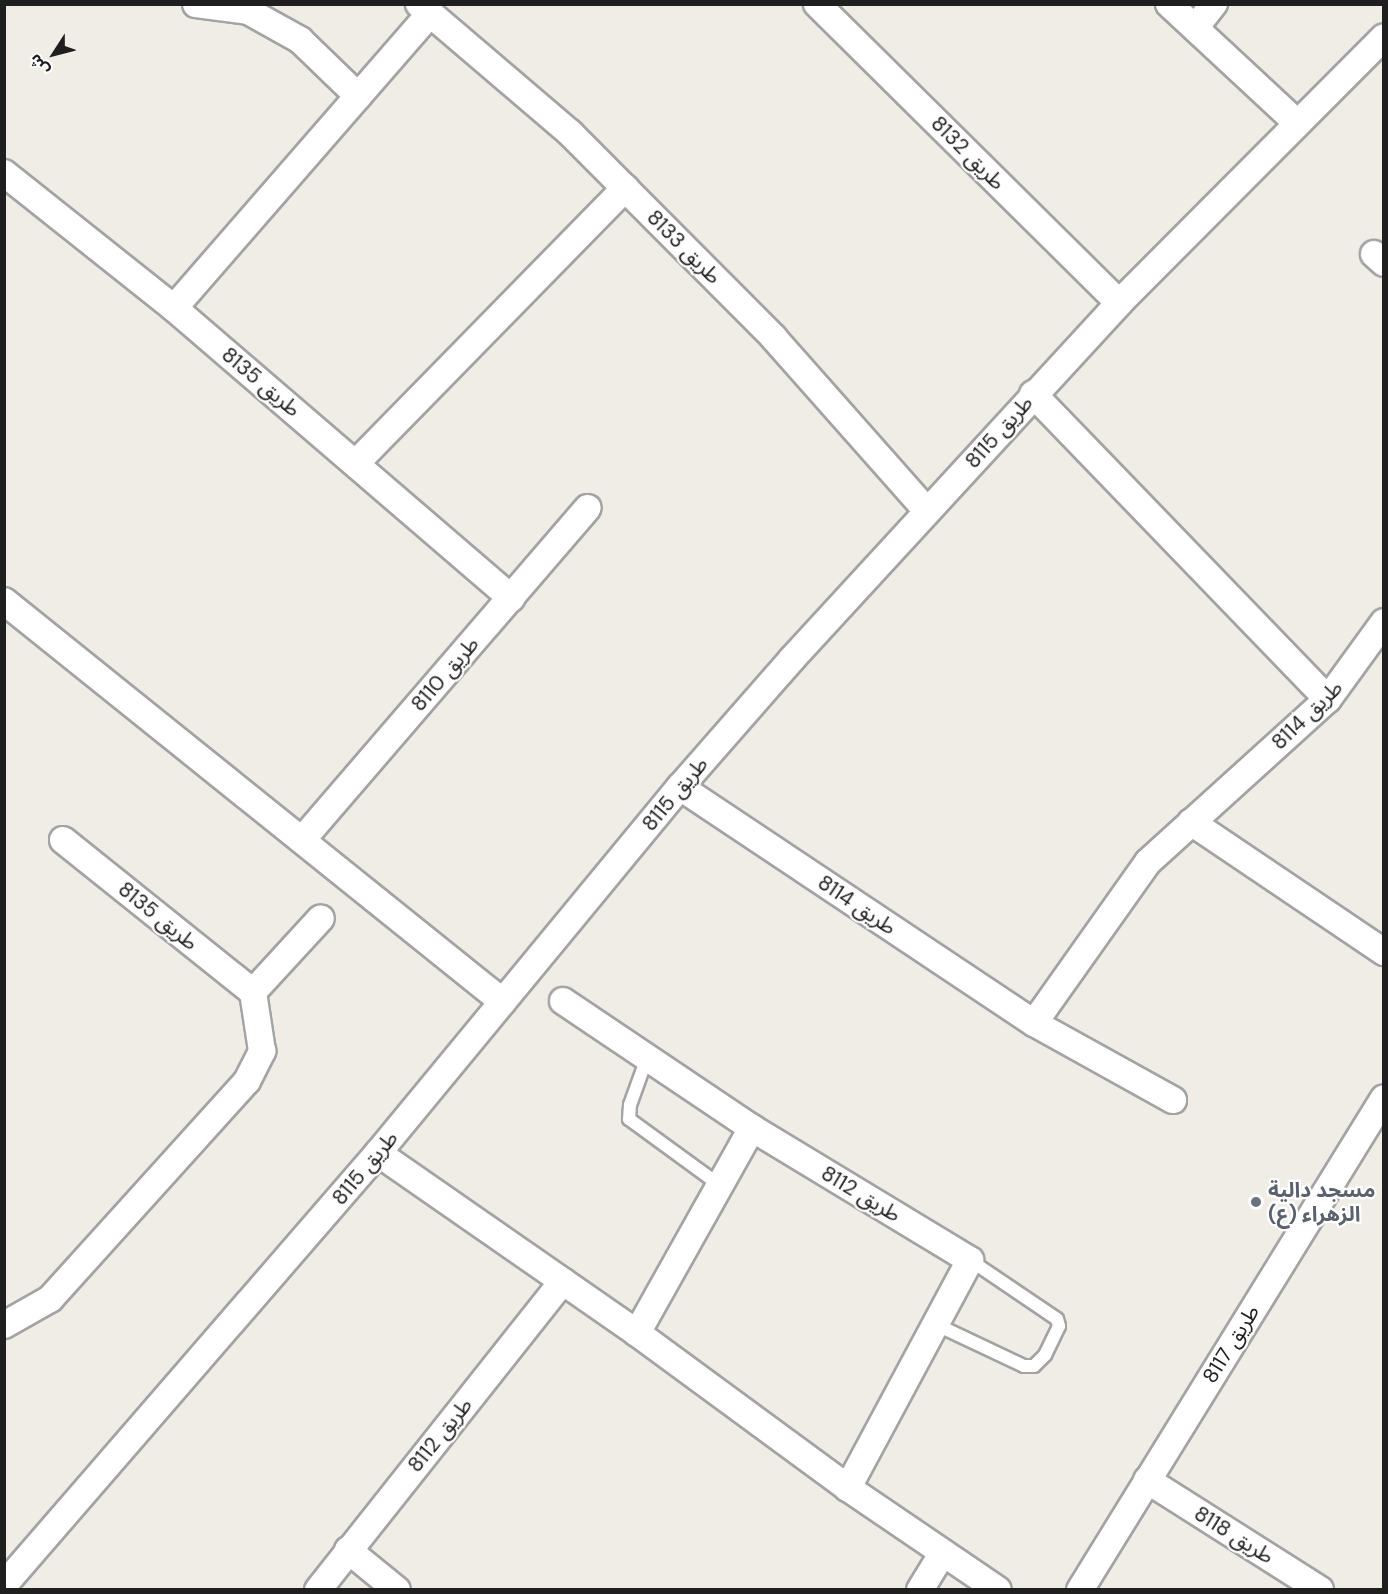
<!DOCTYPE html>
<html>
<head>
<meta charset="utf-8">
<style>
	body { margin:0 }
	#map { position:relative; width:1388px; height:1594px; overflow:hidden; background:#efede6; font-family:"DM Sans","Noto Sans Arabic",sans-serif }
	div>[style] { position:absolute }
	.roads { filter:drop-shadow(2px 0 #a3a3a3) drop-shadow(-2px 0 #a3a3a3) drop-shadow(0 2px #a3a3a3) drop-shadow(0 -2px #a3a3a3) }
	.service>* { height:12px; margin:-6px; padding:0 6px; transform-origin:6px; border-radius:6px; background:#fff }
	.minor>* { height:26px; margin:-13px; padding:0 13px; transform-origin:13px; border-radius:13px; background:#fff }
	.dots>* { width:16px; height:16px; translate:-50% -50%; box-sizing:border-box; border:3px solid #fff; border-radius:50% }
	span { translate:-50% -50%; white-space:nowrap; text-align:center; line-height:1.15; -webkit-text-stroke:4.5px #fff; paint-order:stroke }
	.street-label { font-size:21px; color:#1f1f1f }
	.worship-label { font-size:21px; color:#5b616d; font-weight:700 }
	.left { translate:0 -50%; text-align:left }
	.frame { position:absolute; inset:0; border:6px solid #1f1f1f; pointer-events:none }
	.north { position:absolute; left:24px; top:24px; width:60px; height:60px; -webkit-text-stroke:4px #fff; paint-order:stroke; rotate:234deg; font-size:16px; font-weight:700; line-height:24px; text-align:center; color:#1f1f1f }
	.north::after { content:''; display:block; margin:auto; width:21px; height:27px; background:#1f1f1f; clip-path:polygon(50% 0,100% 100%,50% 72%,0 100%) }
</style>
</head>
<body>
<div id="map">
	<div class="roads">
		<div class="service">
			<i style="left:648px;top:1055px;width:53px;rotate:109.8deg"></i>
			<i style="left:630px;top:1105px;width:14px;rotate:94deg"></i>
			<i style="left:629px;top:1119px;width:114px;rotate:36.1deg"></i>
			<i style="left:935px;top:1324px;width:98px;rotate:25.3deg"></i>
			<i style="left:1024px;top:1366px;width:10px"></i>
			<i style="left:1034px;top:1366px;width:16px;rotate:-45deg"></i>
			<i style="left:1045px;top:1355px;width:32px;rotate:-64deg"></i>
			<i style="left:1059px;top:1326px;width:7px;rotate:-106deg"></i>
			<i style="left:1057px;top:1319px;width:105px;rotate:-145.9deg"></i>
		</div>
		<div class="minor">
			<i style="left:196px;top:4px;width:52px;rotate:7.7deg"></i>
			<i style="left:248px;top:11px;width:60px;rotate:29.1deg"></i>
			<i style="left:300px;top:40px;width:81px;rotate:44deg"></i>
			<i style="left:419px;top:4px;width:199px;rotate:40.5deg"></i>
			<i style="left:570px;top:133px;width:289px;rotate:45.1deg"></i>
			<i style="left:774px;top:338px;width:231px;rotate:48.5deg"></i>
			<i style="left:817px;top:4px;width:425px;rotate:44.7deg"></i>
			<i style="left:1169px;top:4px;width:173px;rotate:42.9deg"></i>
			<i style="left:1195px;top:28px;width:31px;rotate:-52deg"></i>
			<i style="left:4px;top:173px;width:217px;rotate:38.5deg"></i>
			<i style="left:174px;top:308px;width:445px;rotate:40.7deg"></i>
			<i style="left:1374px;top:254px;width:13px;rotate:42deg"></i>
			<i style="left:174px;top:308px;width:391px;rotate:-49deg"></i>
			<i style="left:1033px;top:394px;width:424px;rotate:46deg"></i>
			<i style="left:356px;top:463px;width:385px;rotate:-45.6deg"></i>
			<i style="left:4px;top:601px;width:640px;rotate:38.79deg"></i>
			<i style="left:680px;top:787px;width:425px;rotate:33.7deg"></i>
			<i style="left:1034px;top:1023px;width:159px;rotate:29deg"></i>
			<i style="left:1191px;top:822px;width:233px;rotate:34deg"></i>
			<i style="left:63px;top:840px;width:243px;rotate:38.7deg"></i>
			<i style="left:302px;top:840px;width:438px;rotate:-49.3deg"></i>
			<i style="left:253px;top:992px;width:100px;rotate:-47.4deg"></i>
			<i style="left:563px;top:1001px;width:228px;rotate:33.9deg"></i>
			<i style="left:752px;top:1128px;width:255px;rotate:31.2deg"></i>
			<i style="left:970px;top:1260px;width:259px;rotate:118.2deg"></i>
			<i style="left:1034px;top:1023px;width:197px;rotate:-54.7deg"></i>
			<i style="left:1148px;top:862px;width:243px;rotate:-42.2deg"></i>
			<i style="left:1328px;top:699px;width:95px;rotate:-54deg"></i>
			<i style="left:378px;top:1153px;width:315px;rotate:34.8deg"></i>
			<i style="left:637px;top:1333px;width:262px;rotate:36.3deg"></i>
			<i style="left:848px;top:1488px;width:181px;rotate:34.2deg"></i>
			<i style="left:4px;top:1325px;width:53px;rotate:-29.5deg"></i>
			<i style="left:50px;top:1299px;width:294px;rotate:-47.9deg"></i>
			<i style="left:247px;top:1081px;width:34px;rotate:-63deg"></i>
			<i style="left:262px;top:1051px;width:60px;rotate:-98.7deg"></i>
			<i style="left:637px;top:1333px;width:235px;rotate:-60.7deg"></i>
			<i style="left:1147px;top:1480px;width:205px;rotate:32.4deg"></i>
			<i style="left:348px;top:1550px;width:63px;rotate:39.2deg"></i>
			<i style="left:4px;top:1585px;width:571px;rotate:-49.12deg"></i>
			<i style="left:378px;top:1153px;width:475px;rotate:-50.5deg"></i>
			<i style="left:680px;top:787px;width:170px;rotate:-48.8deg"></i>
			<i style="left:792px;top:659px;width:483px;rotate:-47.4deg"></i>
			<i style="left:1119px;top:303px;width:375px;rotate:-45.1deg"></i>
			<i style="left:318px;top:1590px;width:394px;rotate:-51.6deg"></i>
			<i style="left:920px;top:1590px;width:42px;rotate:-58.6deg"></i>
			<i style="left:1080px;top:1590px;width:578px;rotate:-58.29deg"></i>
		</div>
	</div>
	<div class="dots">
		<i style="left:1256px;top:1202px;background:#6b7280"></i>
	</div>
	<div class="street-label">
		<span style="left:968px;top:153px;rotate:45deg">طريق 8132</span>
		<span style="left:684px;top:247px;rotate:45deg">طريق 8133</span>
		<span style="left:261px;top:382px;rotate:40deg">طريق 8135</span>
		<span style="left:999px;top:432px;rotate:-48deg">طريق 8115</span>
		<span style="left:445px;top:674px;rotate:-49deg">طريق 8110</span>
		<span style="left:1307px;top:715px;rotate:-44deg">طريق 8114</span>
		<span style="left:675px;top:794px;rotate:-50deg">طريق 8115</span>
		<span style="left:857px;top:905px;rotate:34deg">طريق 8114</span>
		<span style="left:158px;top:916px;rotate:39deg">طريق 8135</span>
		<span style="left:365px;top:1168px;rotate:-50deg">طريق 8115</span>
		<span style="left:861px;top:1194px;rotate:31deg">طريق 8112</span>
		<span style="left:1231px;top:1344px;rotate:-58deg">طريق 8117</span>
		<span style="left:440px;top:1435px;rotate:-51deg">طريق 8112</span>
		<span style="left:1234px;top:1535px;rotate:32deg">طريق 8118</span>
	</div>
	<div class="worship-label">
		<span class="left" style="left:1268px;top:1202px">مسجد دالية<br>الزهراء (ع)</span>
	</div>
	<div class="frame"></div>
	<div class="north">ش</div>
</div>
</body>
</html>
